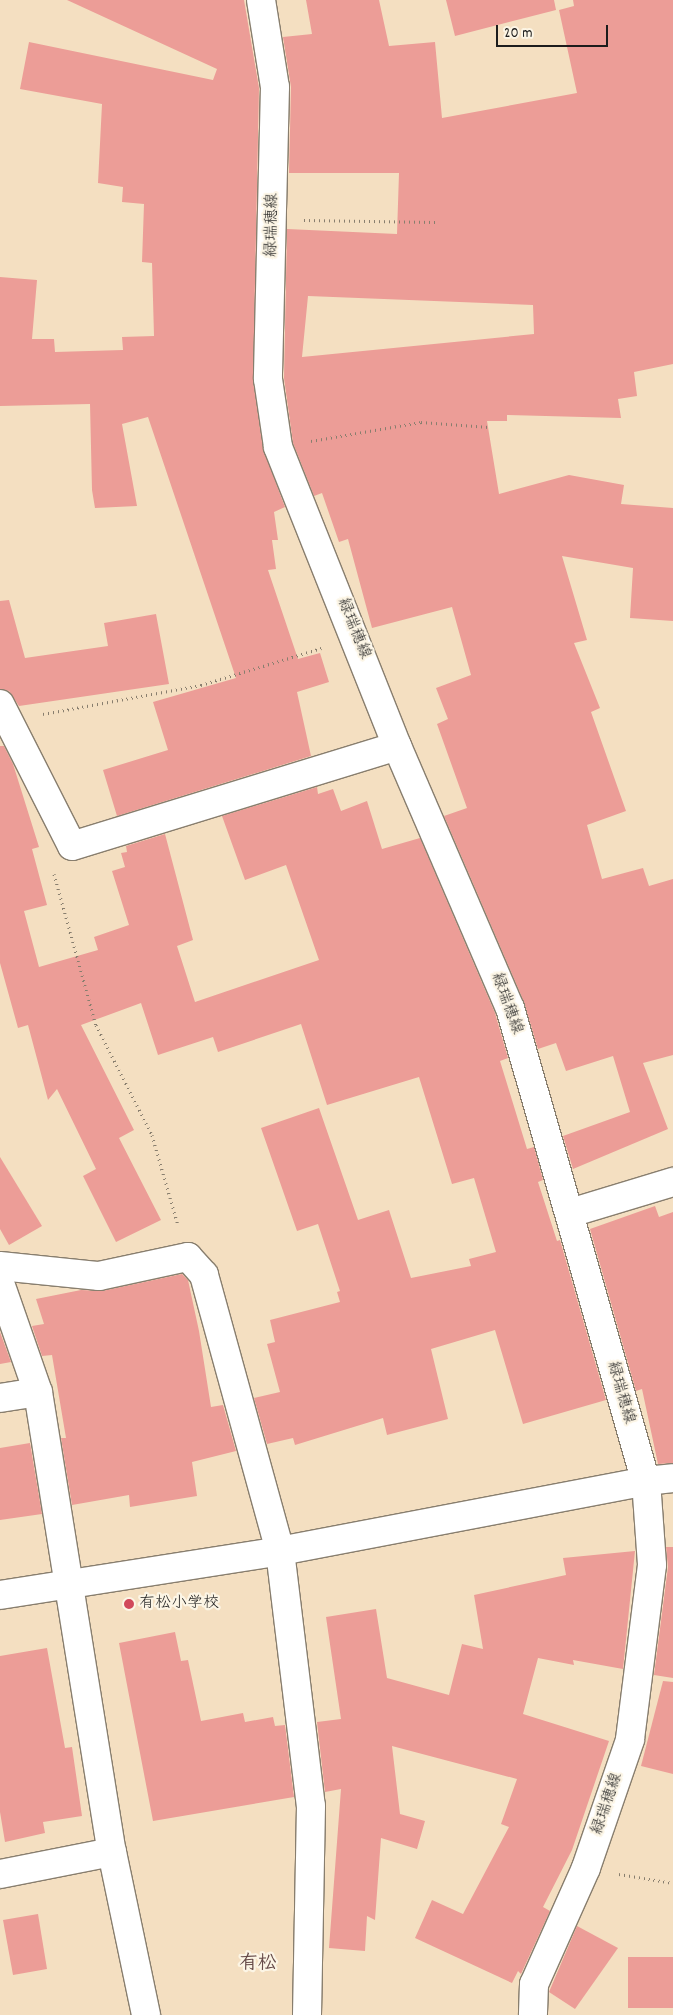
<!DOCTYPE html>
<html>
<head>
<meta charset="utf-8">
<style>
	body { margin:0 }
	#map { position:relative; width:673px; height:2015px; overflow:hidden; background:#f4dfc1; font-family:Dekko,"Klee One",sans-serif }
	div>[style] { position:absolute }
	.building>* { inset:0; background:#ec9d97 }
	.path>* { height:3px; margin-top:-1.5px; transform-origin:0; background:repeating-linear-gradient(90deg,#887e6e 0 1px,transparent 0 5px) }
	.roads { filter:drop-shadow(1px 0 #887e6e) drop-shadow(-1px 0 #887e6e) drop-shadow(0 1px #887e6e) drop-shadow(0 -1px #887e6e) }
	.minor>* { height:28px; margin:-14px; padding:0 14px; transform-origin:14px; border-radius:14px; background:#fff }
	.major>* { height:28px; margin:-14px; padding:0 14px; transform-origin:14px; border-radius:14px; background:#fff }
	.dots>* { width:14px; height:14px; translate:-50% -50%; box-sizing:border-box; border:2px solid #fcf5e5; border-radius:50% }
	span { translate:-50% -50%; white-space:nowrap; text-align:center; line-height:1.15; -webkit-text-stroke:4.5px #fcf5e5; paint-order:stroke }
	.street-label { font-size:16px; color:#1c1c1c }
	.poi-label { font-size:16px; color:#1c1c1c }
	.left { translate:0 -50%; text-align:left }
	.quarter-label { font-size:19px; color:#654947; font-weight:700 }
	.scale { position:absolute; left:496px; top:25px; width:112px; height:22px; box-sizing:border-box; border:2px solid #1c1c1c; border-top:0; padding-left:6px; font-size:15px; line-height:18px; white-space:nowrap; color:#1c1c1c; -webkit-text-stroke:4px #fcf5e5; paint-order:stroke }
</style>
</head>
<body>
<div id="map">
	<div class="building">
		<i style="clip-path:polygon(67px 0,244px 0,259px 88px,253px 381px,263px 449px,285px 507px,274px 512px,278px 540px,272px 540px,276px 569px,268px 570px,298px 659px,320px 653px,329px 682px,297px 692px,311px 756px,117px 816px,103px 770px,168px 750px,153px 702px,236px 678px,148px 417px,122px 424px,137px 506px,95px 508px,92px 490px,90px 404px,0 406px,0 277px,37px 280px,32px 339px,54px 339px,55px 352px,123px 350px,122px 337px,154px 336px,152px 263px,142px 262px,144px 204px,122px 202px,123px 187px,98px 183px,102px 104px,20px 89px,29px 42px,213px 80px,217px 69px)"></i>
		<i style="clip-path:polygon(evenodd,306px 0,379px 0,389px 46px,435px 42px,442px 118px,577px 93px,559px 10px,574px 6px,573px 0,673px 0,673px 364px,634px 372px,637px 396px,618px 399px,621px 418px,507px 415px,507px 421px,487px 421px,499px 494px,569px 475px,624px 485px,621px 504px,673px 508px,673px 621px,630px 618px,633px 568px,562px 556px,587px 640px,574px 643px,600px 708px,591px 712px,626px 811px,587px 825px,602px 879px,643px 868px,649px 886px,673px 879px,673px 1055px,643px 1063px,668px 1129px,573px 1169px,563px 1136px,630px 1112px,613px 1056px,566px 1071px,556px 1043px,538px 1049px,524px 1002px,444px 816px,467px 808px,437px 724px,448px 719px,436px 688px,471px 675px,452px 607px,372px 628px,348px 539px,339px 542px,322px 493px,314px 496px,293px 443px,284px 378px,287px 229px,397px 234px,399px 173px,289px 173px,291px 87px,283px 37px,312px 34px,306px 0,308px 296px,533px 305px,534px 334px,302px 357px,308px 296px)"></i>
		<i style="clip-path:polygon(446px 0,554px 0,556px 10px,455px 36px)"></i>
		<i style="clip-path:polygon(9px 600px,25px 658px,108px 646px,104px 623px,156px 614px,169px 684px,19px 706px,9px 691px,0 689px,0 601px)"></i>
		<i style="clip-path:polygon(0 746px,4px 746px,13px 764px,39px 847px,32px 849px,47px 905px,24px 911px,39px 967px,98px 950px,94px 937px,129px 925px,112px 871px,125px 867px,121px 853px,127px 852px,126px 846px,165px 834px,193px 940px,177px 946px,195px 1002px,319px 960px,286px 865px,245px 880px,222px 816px,317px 787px,318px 794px,333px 789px,341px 811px,367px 801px,382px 849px,420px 838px,495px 1013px,508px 1058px,500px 1061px,527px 1149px,534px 1147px,543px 1180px,538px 1182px,557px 1241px,560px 1240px,606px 1400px,523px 1424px,495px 1330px,431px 1349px,448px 1419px,387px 1435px,383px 1418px,295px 1445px,293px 1438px,267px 1444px,254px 1398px,280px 1392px,267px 1344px,275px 1342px,270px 1320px,340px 1302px,337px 1292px,340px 1291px,318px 1224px,297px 1231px,261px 1128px,319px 1108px,358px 1220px,389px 1210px,411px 1278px,471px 1266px,469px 1259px,496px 1252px,474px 1178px,452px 1184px,419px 1077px,327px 1105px,301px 1024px,218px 1052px,213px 1037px,158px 1055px,141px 1003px,81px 1025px,134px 1130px,119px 1138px,161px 1220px,116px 1242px,83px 1176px,96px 1169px,57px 1089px,48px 1100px,28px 1025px,18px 1028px,0 963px)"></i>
		<i style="clip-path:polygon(0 1157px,42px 1226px,9px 1245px,0 1229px)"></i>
		<i style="clip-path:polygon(655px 1206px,659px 1217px,673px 1212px,673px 1463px,658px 1464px,642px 1389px,636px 1391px,590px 1229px)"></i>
		<i style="clip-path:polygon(182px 1274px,188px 1280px,199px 1331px,211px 1407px,223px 1405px,236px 1451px,192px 1462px,197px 1496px,130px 1507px,129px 1495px,72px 1505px,61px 1438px,66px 1438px,52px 1355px,42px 1356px,32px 1326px,44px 1324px,36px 1299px,81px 1290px,102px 1291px)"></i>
		<i style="clip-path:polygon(0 1332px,11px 1362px,0 1364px)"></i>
		<i style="clip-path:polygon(30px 1443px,42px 1514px,0 1520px,0 1448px)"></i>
		<i style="clip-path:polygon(666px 1547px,673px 1547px,673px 1678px,654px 1675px,668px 1567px)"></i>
		<i style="clip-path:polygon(635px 1551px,623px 1669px,573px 1660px,574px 1665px,538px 1658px,523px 1714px,609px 1741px,572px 1850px,543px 1907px,550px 1911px,521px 1974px,518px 1971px,512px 1983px,415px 1938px,432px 1900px,463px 1914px,509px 1827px,501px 1824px,517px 1779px,392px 1746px,400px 1814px,425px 1821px,417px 1849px,381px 1838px,375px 1920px,367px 1916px,365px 1951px,329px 1948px,341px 1789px,325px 1792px,317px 1722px,341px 1719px,326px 1617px,376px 1609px,387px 1678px,449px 1695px,462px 1644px,483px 1649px,474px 1595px,566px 1575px,563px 1558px)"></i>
		<i style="clip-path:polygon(175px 1632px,181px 1661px,188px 1660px,201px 1721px,243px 1713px,245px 1722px,273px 1717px,275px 1726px,285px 1725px,294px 1797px,153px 1821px,119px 1643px)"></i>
		<i style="clip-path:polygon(47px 1648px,65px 1748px,72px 1747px,82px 1816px,43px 1822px,45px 1833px,5px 1842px,0 1812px,0 1656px)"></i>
		<i style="clip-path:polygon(663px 1681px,673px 1682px,673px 1774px,641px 1766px)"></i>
		<i style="clip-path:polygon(38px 1914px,47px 1969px,13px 1975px,3px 1920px)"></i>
		<i style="clip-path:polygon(577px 1926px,618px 1948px,575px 2009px,549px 1992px)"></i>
		<i style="clip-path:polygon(628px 1957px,673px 1957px,673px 2008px,628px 2008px)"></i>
	</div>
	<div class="path">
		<i style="left:304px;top:220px;width:131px;rotate:0.9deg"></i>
		<i style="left:311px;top:441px;width:112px;rotate:-9.8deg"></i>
		<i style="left:421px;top:422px;width:68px;rotate:4.2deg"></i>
		<i style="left:43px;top:714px;width:161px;rotate:-10.4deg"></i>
		<i style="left:201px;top:685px;width:126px;rotate:-17.1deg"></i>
		<i style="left:54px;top:874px;width:157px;rotate:74.5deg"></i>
		<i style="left:96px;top:1025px;width:123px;rotate:63deg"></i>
		<i style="left:152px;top:1135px;width:94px;rotate:73.9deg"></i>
		<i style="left:619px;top:1874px;width:55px;rotate:9.5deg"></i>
	</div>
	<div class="roads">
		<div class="minor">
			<i style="left:0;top:704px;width:159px;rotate:63.1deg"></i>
			<i style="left:72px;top:846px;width:340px;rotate:-17.1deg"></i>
			<i style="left:570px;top:1213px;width:108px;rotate:-16.8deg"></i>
			<i style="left:0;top:1266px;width:100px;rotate:5.8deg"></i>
			<i style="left:99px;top:1276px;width:91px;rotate:-12.1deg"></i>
			<i style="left:188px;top:1257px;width:24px;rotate:48deg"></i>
			<i style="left:204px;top:1275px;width:286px;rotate:74.6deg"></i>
			<i style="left:280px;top:1551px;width:257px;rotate:83.1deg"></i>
			<i style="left:311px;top:1806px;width:209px;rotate:91.1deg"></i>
			<i style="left:0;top:1283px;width:115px;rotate:70.8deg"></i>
			<i style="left:38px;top:1392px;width:466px;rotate:80.9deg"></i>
			<i style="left:112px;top:1852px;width:167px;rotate:78.2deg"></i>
			<i style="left:0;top:1398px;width:38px;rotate:-9deg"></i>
			<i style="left:0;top:1595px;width:283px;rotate:-8.9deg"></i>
			<i style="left:280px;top:1551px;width:373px;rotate:-10.8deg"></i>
			<i style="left:0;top:1874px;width:114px;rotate:-11.1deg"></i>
		</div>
		<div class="major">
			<i style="left:261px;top:0;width:88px;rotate:80.9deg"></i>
			<i style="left:275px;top:87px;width:292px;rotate:91.4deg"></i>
			<i style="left:268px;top:379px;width:69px;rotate:81.6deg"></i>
			<i style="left:278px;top:447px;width:322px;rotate:68.3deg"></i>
			<i style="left:397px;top:746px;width:285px;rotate:66.7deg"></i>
			<i style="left:510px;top:1008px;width:492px;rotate:74deg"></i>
			<i style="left:646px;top:1481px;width:84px;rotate:85.9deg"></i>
			<i style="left:652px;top:1565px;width:176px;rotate:97.2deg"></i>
			<i style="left:630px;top:1740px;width:135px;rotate:109deg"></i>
			<i style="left:586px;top:1868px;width:127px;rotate:114.1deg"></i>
			<i style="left:534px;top:1984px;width:31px;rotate:92deg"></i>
			<i style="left:646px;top:1481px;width:27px;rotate:-6deg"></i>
		</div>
	</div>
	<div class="dots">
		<i style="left:129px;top:1604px;background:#d1495b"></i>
	</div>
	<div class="street-label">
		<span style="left:273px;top:225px;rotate:-89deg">緑瑞穂線</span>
		<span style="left:353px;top:629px;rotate:68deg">緑瑞穂線</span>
		<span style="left:506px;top:1004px;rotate:70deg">緑瑞穂線</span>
		<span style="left:620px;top:1393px;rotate:74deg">緑瑞穂線</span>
		<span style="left:608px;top:1804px;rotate:-71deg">緑瑞穂線</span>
	</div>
	<div class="poi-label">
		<span class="left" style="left:139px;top:1604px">有松小学校</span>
	</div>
	<div class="quarter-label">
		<span style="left:258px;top:1965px">有松</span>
	</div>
	<div class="scale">20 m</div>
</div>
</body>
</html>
